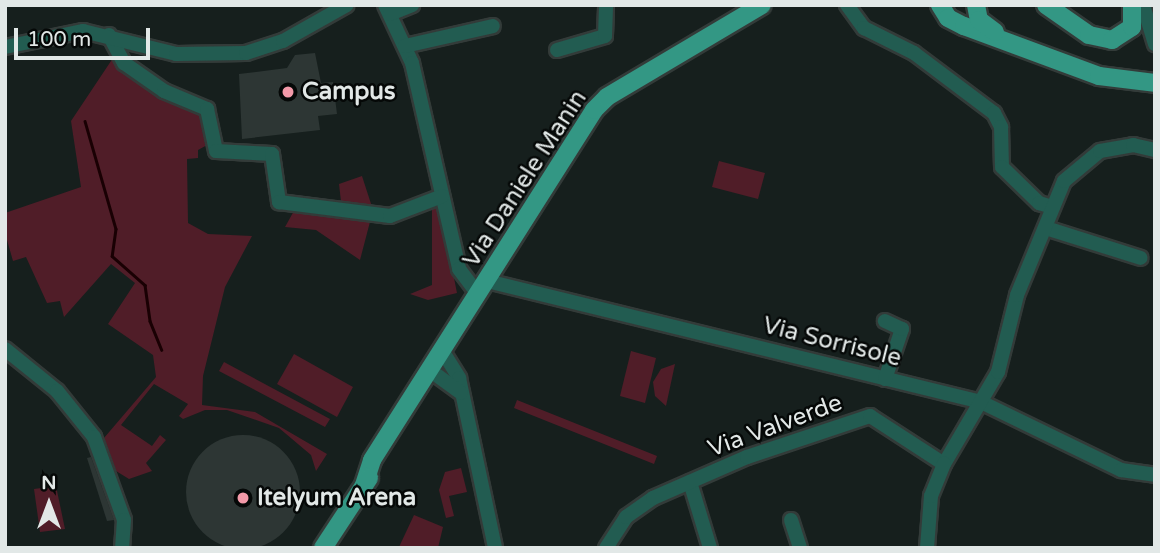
<!DOCTYPE html>
<html>
<head>
<meta charset="utf-8">
<style>
	body { margin:0 }
	#map { position:relative; width:1160px; height:553px; overflow:hidden; background:#161f1d; font-family:"Varela Round",sans-serif }
	div>[style] { position:absolute }
	.green>* { inset:0; background:#501d28 }
	.stream>* { height:2.5px; margin:-1.25px; padding:0 1.25px; transform-origin:1.25px; border-radius:1.25px; background:#190003 }
	.building>* { inset:0; background:#2d3634 }
	.round { border-radius:50% }
	.roads { filter:drop-shadow(2px 0 #333b39) drop-shadow(-2px 0 #333b39) drop-shadow(0 2px #333b39) drop-shadow(0 -2px #333b39) }
	.minor>* { height:14px; margin:-7px; padding:0 7px; transform-origin:7px; border-radius:7px; background:#225c51 }
	.major>* { height:18px; margin:-9px; padding:0 9px; transform-origin:9px; border-radius:9px; background:#339784 }
	.dots>* { width:19px; height:19px; translate:-50% -50%; box-sizing:border-box; border:4px solid #050807; border-radius:50% }
	span { translate:-50% -50%; white-space:nowrap; text-align:center; line-height:1.15; -webkit-text-stroke:5px #050807; paint-order:stroke }
	.poi-label { font-size:24px; color:#e2e8e7; font-weight:700 }
	.left { translate:0 -50%; text-align:left }
	.street-label { font-size:24px; color:#e2e8e7 }
	.frame { position:absolute; inset:0; border:7px solid #e2e8e7; pointer-events:none }
	.north { position:absolute; left:14px; top:469px; width:70px; height:70px; -webkit-text-stroke:5px #050807; paint-order:stroke; rotate:0deg; font-size:19px; font-weight:700; line-height:28px; text-align:center; color:#e2e8e7 }
	.north::after { content:''; display:block; margin:auto; width:24px; height:32px; background:#e2e8e7; clip-path:polygon(50% 0,100% 100%,50% 72%,0 100%) }
	.scale { position:absolute; left:14px; top:28px; width:136px; height:32px; box-sizing:border-box; border:4px solid #e2e8e7; border-top:0; padding-left:9px; font-size:21px; line-height:24px; white-space:nowrap; color:#e2e8e7; -webkit-text-stroke:5px #050807; paint-order:stroke }
</style>
</head>
<body>
<div id="map">
	<div class="green">
		<i style="clip-path:polygon(113px 58px,203px 112px,209px 144px,198px 150px,198px 158px,187px 159px,188px 223px,208px 234px,252px 236px,225px 287px,203px 376px,202px 405px,255px 412px,327px 454px,316px 471px,311px 455px,279px 428px,227px 410px,205px 410px,183px 419px,179px 416px,188px 404px,154px 384px,121px 425px,152px 446px,160px 435px,166px 440px,146px 463px,152px 471px,129px 479px,116px 471px,104px 438px,156px 377px,153px 355px,108px 324px,135px 283px,111px 264px,64px 317px,60px 301px,47px 303px,26px 257px,13px 261px,5px 233px,5px 213px,81px 187px,71px 121px)"></i>
		<i style="clip-path:polygon(719px 161px,765px 173px,758px 199px,712px 187px)"></i>
		<i style="clip-path:polygon(362px 176px,373px 210px,342px 210px,339px 184px)"></i>
		<i style="clip-path:polygon(439px 202px,457px 293px,428px 300px,410px 294px,432px 285px,432px 203px)"></i>
		<i style="clip-path:polygon(295px 209px,371px 218px,360px 260px,316px 230px,285px 227px)"></i>
		<i style="clip-path:polygon(631px 351px,656px 358px,645px 403px,620px 396px)"></i>
		<i style="clip-path:polygon(294px 354px,353px 387px,337px 417px,277px 384px)"></i>
		<i style="clip-path:polygon(224px 362px,330px 419px,325px 427px,219px 371px)"></i>
		<i style="clip-path:polygon(675px 364px,666px 406px,655px 396px,653px 382px,661px 369px)"></i>
		<i style="clip-path:polygon(517px 400px,657px 456px,654px 464px,514px 408px)"></i>
		<i style="clip-path:polygon(461px 468px,467px 492px,449px 496px,454px 516px,446px 518px,439px 490px,445px 472px)"></i>
		<i style="clip-path:polygon(56px 486px,65px 529px,40px 532px,34px 489px)"></i>
		<i style="clip-path:polygon(414px 515px,443px 527px,438px 548px,399px 547px)"></i>
	</div>
	<div class="stream">
		<i style="left:85px;top:121px;width:112px;rotate:74deg"></i>
		<i style="left:116px;top:229px;width:27px;rotate:98deg"></i>
		<i style="left:112px;top:256px;width:44px;rotate:41.3deg"></i>
		<i style="left:145px;top:285px;width:36px;rotate:82deg"></i>
		<i style="left:150px;top:321px;width:31px;rotate:68deg"></i>
	</div>
	<div class="building">
		<i style="clip-path:polygon(315px 53px,321px 83px,333px 82px,337px 114px,318px 116px,320px 130px,242px 139px,239px 74px,287px 68px,295px 55px)"></i>
		<i class="round" style="left:186px;top:435px;width:114px;height:114px"></i>
		<i style="clip-path:polygon(91px 457px,114px 520px,107px 521px,87px 458px)"></i>
	</div>
	<div class="roads">
		<div class="minor">
			<i style="left:385px;top:5px;width:64px;rotate:65deg"></i>
			<i style="left:412px;top:63px;width:211px;rotate:77.1deg"></i>
			<i style="left:459px;top:269px;width:31px;rotate:53deg"></i>
			<i style="left:847px;top:5px;width:29px;rotate:54deg"></i>
			<i style="left:864px;top:28px;width:56px;rotate:26.6deg"></i>
			<i style="left:914px;top:53px;width:100px;rotate:36.9deg"></i>
			<i style="left:994px;top:113px;width:16px;rotate:63deg"></i>
			<i style="left:1001px;top:127px;width:40px;rotate:88.6deg"></i>
			<i style="left:1002px;top:167px;width:52px;rotate:44.2deg"></i>
			<i style="left:1039px;top:203px;width:14px;rotate:17deg"></i>
			<i style="left:1143px;top:5px;width:41px;rotate:72.9deg"></i>
			<i style="left:390px;top:14px;width:24px;rotate:-22deg"></i>
			<i style="left:109px;top:35px;width:32px;rotate:62deg"></i>
			<i style="left:124px;top:63px;width:49px;rotate:35deg"></i>
			<i style="left:164px;top:91px;width:47px;rotate:22.7deg"></i>
			<i style="left:207px;top:109px;width:43px;rotate:77.9deg"></i>
			<i style="left:216px;top:151px;width:56px;rotate:3.1deg"></i>
			<i style="left:272px;top:154px;width:49px;rotate:81.7deg"></i>
			<i style="left:279px;top:202px;width:112px;rotate:7.2deg"></i>
			<i style="left:390px;top:216px;width:56px;rotate:-21deg"></i>
			<i style="left:405px;top:46px;width:90px;rotate:-12.8deg"></i>
			<i style="left:5px;top:47px;width:80px;rotate:-11.6deg"></i>
			<i style="left:83px;top:31px;width:96px;rotate:13.9deg"></i>
			<i style="left:176px;top:54px;width:70px;rotate:-0.8deg"></i>
			<i style="left:246px;top:53px;width:39px;rotate:-18deg"></i>
			<i style="left:283px;top:41px;width:73px;rotate:-29.4deg"></i>
			<i style="left:557px;top:50px;width:50px;rotate:-16.3deg"></i>
			<i style="left:605px;top:36px;width:31px;rotate:-88deg"></i>
			<i style="left:1049px;top:229px;width:96px;rotate:17.5deg"></i>
			<i style="left:487px;top:281px;width:509px;rotate:13.76deg"></i>
			<i style="left:981px;top:402px;width:156px;rotate:25.9deg"></i>
			<i style="left:1121px;top:470px;width:34px;rotate:8deg"></i>
			<i style="left:5px;top:349px;width:67px;rotate:38.9deg"></i>
			<i style="left:57px;top:391px;width:59px;rotate:51.2deg"></i>
			<i style="left:94px;top:437px;width:88px;rotate:70.1deg"></i>
			<i style="left:124px;top:520px;width:28px;rotate:94deg"></i>
			<i style="left:443px;top:352px;width:31px;rotate:58deg"></i>
			<i style="left:459px;top:378px;width:174px;rotate:78deg"></i>
			<i style="left:431px;top:371px;width:37px;rotate:36deg"></i>
			<i style="left:885px;top:379px;width:53px;rotate:-71.2deg"></i>
			<i style="left:902px;top:329px;width:19px;rotate:-155deg"></i>
			<i style="left:690px;top:482px;width:69px;rotate:73.1deg"></i>
			<i style="left:791px;top:520px;width:29px;rotate:72deg"></i>
			<i style="left:606px;top:548px;width:37px;rotate:-57deg"></i>
			<i style="left:626px;top:517px;width:33px;rotate:-35deg"></i>
			<i style="left:653px;top:498px;width:103px;rotate:-23.6deg"></i>
			<i style="left:747px;top:457px;width:130px;rotate:-18.4deg"></i>
			<i style="left:870px;top:416px;width:88px;rotate:33deg"></i>
			<i style="left:944px;top:464px;width:107px;rotate:-59.6deg"></i>
			<i style="left:998px;top:372px;width:79px;rotate:-76.1deg"></i>
			<i style="left:1017px;top:295px;width:123px;rotate:-67.6deg"></i>
			<i style="left:1064px;top:181px;width:47px;rotate:-39.8deg"></i>
			<i style="left:1100px;top:151px;width:34px;rotate:-10deg"></i>
			<i style="left:1133px;top:145px;width:23px;rotate:13deg"></i>
			<i style="left:927px;top:548px;width:52px;rotate:-85.6deg"></i>
			<i style="left:931px;top:496px;width:35px;rotate:-68deg"></i>
		</div>
		<div class="major">
			<i style="left:940px;top:5px;width:15px;rotate:58deg"></i>
			<i style="left:948px;top:18px;width:18px;rotate:27deg"></i>
			<i style="left:964px;top:26px;width:144px;rotate:20.3deg"></i>
			<i style="left:1099px;top:76px;width:56px;rotate:7.1deg"></i>
			<i style="left:976px;top:5px;width:15px;rotate:79deg"></i>
			<i style="left:979px;top:20px;width:20px;rotate:37deg"></i>
			<i style="left:1046px;top:5px;width:52px;rotate:34.9deg"></i>
			<i style="left:1089px;top:35px;width:24px;rotate:12deg"></i>
			<i style="left:1112px;top:40px;width:24px;rotate:-33deg"></i>
			<i style="left:1132px;top:27px;width:22px;rotate:-90deg"></i>
			<i style="left:364px;top:485px;width:26px;rotate:-72deg"></i>
			<i style="left:372px;top:460px;width:414px;rotate:-57.6deg"></i>
			<i style="left:594px;top:110px;width:18px;rotate:-45deg"></i>
			<i style="left:607px;top:97px;width:180px;rotate:-30.7deg"></i>
			<i style="left:323px;top:548px;width:84px;rotate:-56.7deg"></i>
		</div>
	</div>
	<div class="dots">
		<i style="left:288px;top:92px;background:#f39aa9"></i>
		<i style="left:243px;top:498px;background:#f39aa9"></i>
	</div>
	<div class="poi-label">
		<span class="left" style="left:302px;top:92px">Campus</span>
		<span class="left" style="left:257px;top:498px">Itelyum Arena</span>
	</div>
	<div class="street-label">
		<span style="left:525px;top:179px;rotate:-57deg">Via Daniele Manin</span>
		<span style="left:832px;top:342px;rotate:14deg">Via Sorrisole</span>
		<span style="left:775px;top:426px;rotate:-20deg">Via Valverde</span>
	</div>
	<div class="frame"></div>
	<div class="north">N</div>
	<div class="scale">100 m</div>
</div>
</body>
</html>
